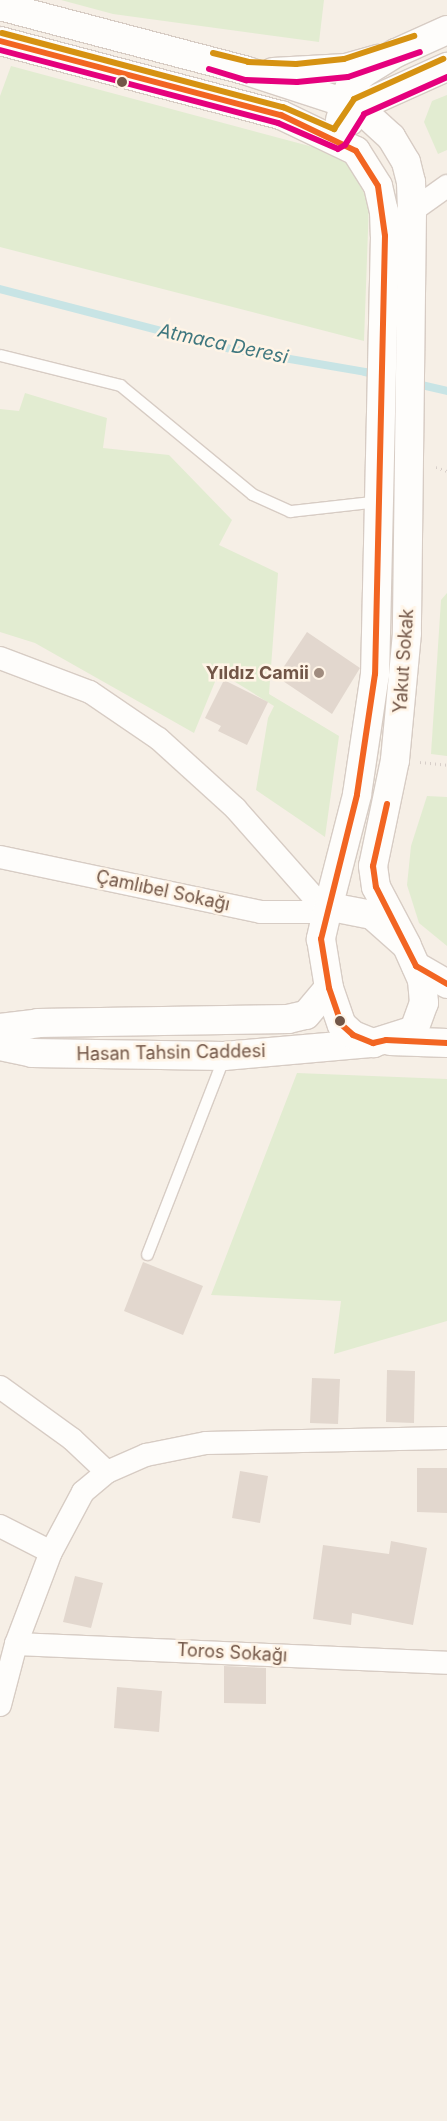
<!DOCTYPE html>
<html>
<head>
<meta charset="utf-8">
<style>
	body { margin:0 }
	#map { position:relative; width:447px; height:2121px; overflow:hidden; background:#f6efe6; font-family:Inter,sans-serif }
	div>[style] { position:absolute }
	.green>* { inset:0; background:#e2ecd1 }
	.stream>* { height:8px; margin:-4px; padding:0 4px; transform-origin:4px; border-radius:4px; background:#c8e4e5 }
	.building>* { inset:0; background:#e2d7ce }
	.path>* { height:3px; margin-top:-1.5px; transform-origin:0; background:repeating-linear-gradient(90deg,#d7cec9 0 1px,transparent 0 5px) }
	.roads { filter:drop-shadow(1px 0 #d7ccc4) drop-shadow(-1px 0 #d7ccc4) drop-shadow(0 1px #d7ccc4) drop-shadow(0 -1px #d7ccc4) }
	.service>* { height:11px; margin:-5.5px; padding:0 5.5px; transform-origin:5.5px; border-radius:5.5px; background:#fefdfb }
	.minor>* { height:22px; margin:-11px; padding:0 11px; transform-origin:11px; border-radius:11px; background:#fefdfb }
	.tertiary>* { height:28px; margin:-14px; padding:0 14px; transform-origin:14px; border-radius:14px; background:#fefdfb }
	.secondary>* { height:28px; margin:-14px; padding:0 14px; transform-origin:14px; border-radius:14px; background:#fefdfb }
	.bus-1>* { height:6px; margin:-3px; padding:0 3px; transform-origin:3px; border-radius:3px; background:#f26522 }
	.bus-2>* { height:6px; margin:-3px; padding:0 3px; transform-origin:3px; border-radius:3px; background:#e5007d }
	.bus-3>* { height:6px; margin:-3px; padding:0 3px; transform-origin:3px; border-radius:3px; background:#d69212 }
	.dots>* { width:14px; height:14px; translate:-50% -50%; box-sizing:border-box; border:2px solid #fff4e6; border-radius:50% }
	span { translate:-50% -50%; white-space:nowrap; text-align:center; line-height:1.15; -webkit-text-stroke:5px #fff4e6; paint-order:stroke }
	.street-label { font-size:18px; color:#725647 }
	.poi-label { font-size:18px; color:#725647; font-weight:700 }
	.right { translate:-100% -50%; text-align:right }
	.water-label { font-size:19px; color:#3f777f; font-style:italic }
</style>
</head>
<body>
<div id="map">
	<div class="green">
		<i style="clip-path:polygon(61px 0,324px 0,319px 42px,113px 14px)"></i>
		<i style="clip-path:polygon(11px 66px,313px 147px,350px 165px,369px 203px,364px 341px,0 247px,0 96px)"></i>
		<i style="clip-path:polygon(447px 95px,447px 150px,438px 154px,424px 122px,432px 101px)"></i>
		<i style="clip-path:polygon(25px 393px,107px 418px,103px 448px,169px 455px,232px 520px,219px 545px,278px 573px,269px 694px,339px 736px,325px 837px,256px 790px,268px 718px,274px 706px,219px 672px,194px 733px,35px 643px,0 632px,0 409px,19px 411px)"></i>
		<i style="clip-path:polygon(447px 593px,447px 756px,431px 754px,441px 600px)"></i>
		<i style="clip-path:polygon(427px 796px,447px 797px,447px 946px,419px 923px,407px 885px,411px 846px)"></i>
		<i style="clip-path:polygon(297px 1073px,447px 1079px,447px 1321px,334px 1354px,341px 1301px,211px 1295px)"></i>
	</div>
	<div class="stream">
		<i style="left:0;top:289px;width:239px;rotate:14.6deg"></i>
		<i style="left:231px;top:349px;width:136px;rotate:9.7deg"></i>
		<i style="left:365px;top:372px;width:84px;rotate:13deg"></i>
	</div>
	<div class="building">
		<i style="clip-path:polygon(307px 632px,360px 668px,332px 714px,277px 677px)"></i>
		<i style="clip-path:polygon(224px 680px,268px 702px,247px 745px,218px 731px,221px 726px,205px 718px)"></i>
		<i style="clip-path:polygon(143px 1262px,203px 1286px,183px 1335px,124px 1311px)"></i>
		<i style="clip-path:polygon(387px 1370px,415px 1371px,414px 1423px,386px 1422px)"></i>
		<i style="clip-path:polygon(312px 1378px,340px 1379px,338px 1424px,310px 1423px)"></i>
		<i style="clip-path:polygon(417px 1468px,447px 1468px,447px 1513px,417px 1512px)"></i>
		<i style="clip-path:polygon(240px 1471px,268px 1476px,260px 1523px,232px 1518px)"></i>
		<i style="clip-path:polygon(391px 1541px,427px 1548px,413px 1625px,352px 1613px,351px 1625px,313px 1619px,323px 1545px,389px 1554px)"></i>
		<i style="clip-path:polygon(75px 1576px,103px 1583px,91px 1628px,63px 1622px)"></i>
		<i style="clip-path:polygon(224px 1666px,266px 1668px,266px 1704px,224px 1703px)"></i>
		<i style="clip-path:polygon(117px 1687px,162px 1691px,159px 1732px,114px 1728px)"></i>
	</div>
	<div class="path">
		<i style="left:436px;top:467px;width:12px;rotate:20deg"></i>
		<i style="left:420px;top:762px;width:27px;rotate:6deg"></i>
	</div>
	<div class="roads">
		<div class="service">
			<i style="left:0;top:355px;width:124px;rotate:14deg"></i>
			<i style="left:120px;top:385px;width:171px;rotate:39.5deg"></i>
			<i style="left:252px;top:494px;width:42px;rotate:24.1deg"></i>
			<i style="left:290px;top:511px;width:90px;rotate:-6.4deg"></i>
			<i style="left:147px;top:1254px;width:212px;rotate:-68.7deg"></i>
		</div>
		<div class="minor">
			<i style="left:412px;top:211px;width:43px;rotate:-35.5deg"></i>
			<i style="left:0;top:658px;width:96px;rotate:20.7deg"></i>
			<i style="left:90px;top:692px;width:83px;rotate:34.3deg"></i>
			<i style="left:159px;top:739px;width:103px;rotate:42.2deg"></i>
			<i style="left:235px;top:808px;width:139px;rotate:48.5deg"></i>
			<i style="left:0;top:857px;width:267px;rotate:11.9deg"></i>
			<i style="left:261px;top:912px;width:66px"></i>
			<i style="left:0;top:1387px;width:89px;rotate:35.8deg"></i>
			<i style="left:72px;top:1439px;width:48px;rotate:43.3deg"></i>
			<i style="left:0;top:1526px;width:57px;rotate:27deg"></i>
			<i style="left:16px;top:1644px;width:431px;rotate:2.5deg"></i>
			<i style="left:0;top:1705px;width:63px;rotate:-75.3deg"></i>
			<i style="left:16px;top:1644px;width:98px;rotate:-69.2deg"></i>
			<i style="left:51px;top:1552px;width:68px;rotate:-61.9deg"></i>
			<i style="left:83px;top:1492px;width:31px;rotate:-40deg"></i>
			<i style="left:107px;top:1472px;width:43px;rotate:-23.6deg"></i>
			<i style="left:146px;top:1455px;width:61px;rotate:-11.3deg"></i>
			<i style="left:206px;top:1443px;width:241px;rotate:-1.2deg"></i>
		</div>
		<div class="tertiary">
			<i style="left:0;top:6px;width:255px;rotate:14.7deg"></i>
			<i style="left:247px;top:71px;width:117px;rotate:18deg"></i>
			<i style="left:358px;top:107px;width:45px;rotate:42.3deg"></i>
			<i style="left:391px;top:137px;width:29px;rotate:59deg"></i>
			<i style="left:406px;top:162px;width:21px;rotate:76deg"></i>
			<i style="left:411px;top:182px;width:29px;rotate:88deg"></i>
			<i style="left:412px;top:211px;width:422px;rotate:90.7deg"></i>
			<i style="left:407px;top:633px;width:128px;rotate:95.4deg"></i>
			<i style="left:395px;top:760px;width:108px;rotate:101.7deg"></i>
			<i style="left:373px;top:866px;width:21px;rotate:82deg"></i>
			<i style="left:376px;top:887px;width:64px;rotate:62.2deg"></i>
			<i style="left:0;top:41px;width:291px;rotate:14.8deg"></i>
			<i style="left:281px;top:115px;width:83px;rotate:25.6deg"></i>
			<i style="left:356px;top:151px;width:41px;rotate:57.8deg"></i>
			<i style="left:378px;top:186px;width:26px;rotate:77deg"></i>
			<i style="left:384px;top:211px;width:25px;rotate:88deg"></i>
			<i style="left:385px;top:236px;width:438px;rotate:91.3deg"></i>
			<i style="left:375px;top:674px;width:122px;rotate:98.5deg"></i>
			<i style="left:357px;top:795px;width:121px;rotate:104.4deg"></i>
			<i style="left:273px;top:72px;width:73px;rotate:-3.1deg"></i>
			<i style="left:346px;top:68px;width:33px;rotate:-16deg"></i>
			<i style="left:340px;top:120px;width:32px;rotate:-74deg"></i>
			<i style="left:349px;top:89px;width:20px;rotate:-49deg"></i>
			<i style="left:362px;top:74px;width:40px;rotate:-32deg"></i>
			<i style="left:396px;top:53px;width:56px;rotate:-24.3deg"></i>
			<i style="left:350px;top:121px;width:16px;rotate:-60deg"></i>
			<i style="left:358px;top:107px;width:98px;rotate:-24.2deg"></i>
		</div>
		<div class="secondary">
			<i style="left:416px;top:966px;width:36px;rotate:30deg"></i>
			<i style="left:0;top:1028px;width:38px;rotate:-7deg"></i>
			<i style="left:38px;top:1023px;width:250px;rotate:-0.9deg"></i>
			<i style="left:288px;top:1019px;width:18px;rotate:-13deg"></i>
			<i style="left:306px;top:1015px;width:35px;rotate:-50deg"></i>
			<i style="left:390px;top:1041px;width:57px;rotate:2deg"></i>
			<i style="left:0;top:1046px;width:33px;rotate:12deg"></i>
			<i style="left:32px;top:1053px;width:192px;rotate:0.9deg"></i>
			<i style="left:224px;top:1056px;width:150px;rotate:-5deg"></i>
			<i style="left:373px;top:1043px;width:43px;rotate:-17.6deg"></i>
			<i style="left:414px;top:1030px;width:29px;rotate:-70deg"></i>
			<i style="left:424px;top:1003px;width:23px;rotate:-95deg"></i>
			<i style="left:422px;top:980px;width:37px;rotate:-114deg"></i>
			<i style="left:407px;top:946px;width:47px;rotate:-138.5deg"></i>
			<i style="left:372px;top:915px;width:36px;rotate:-169deg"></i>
			<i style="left:337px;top:908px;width:11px;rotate:158deg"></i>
			<i style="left:327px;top:912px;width:28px;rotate:103deg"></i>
			<i style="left:321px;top:939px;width:50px;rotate:80.7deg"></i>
			<i style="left:329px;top:988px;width:39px;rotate:71deg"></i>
			<i style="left:342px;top:1025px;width:15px;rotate:42deg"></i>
			<i style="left:353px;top:1035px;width:22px;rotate:22deg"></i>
		</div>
	</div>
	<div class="bus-1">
		<i style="left:0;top:41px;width:291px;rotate:14.8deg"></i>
		<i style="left:281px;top:115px;width:83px;rotate:25.6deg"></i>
		<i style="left:356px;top:151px;width:41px;rotate:57.8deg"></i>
		<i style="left:378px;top:186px;width:50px;rotate:82deg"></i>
		<i style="left:385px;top:236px;width:438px;rotate:91.3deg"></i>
		<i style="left:375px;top:674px;width:122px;rotate:98.5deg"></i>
		<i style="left:357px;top:795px;width:148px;rotate:104deg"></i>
		<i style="left:321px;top:939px;width:50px;rotate:80.7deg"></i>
		<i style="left:329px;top:988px;width:39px;rotate:71deg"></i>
		<i style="left:342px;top:1025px;width:15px;rotate:42deg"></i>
		<i style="left:353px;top:1035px;width:22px;rotate:22deg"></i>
		<i style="left:373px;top:1043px;width:13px;rotate:-13deg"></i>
		<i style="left:386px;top:1040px;width:61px;rotate:2.8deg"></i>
		<i style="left:387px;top:804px;width:64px;rotate:102.7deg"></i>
		<i style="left:373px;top:866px;width:21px;rotate:82deg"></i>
		<i style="left:376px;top:887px;width:89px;rotate:63.1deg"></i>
		<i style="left:416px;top:966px;width:36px;rotate:30deg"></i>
	</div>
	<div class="bus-2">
		<i style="left:0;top:50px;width:287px;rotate:14.7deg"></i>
		<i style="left:278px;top:123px;width:65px;rotate:23.4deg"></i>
		<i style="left:338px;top:149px;width:8px;rotate:-30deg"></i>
		<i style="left:345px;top:145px;width:36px;rotate:-58deg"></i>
		<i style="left:364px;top:114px;width:91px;rotate:-24deg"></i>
		<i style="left:209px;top:69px;width:39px;rotate:17deg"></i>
		<i style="left:246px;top:80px;width:51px;rotate:2.2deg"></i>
		<i style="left:297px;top:82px;width:51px;rotate:-5.6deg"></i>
		<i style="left:348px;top:77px;width:76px;rotate:-19.1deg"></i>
	</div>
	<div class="bus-3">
		<i style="left:2px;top:33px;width:291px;rotate:14.8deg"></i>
		<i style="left:283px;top:107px;width:56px;rotate:23.3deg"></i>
		<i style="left:334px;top:129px;width:36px;rotate:-56deg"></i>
		<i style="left:354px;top:99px;width:98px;rotate:-24.2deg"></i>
		<i style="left:213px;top:53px;width:36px;rotate:14deg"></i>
		<i style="left:248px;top:62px;width:48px;rotate:2.4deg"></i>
		<i style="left:296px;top:64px;width:48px;rotate:-5.9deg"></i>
		<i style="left:344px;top:59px;width:74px;rotate:-18.2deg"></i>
	</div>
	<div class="dots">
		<i style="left:122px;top:82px;background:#725647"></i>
		<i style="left:319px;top:673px;background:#a08c7f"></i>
		<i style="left:340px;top:1021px;background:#725647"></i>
	</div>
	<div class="street-label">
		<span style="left:404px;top:661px;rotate:-86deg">Yakut Sokak</span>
		<span style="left:163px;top:891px;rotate:12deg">Çamlıbel Sokağı</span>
		<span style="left:171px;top:1053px;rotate:-1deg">Hasan Tahsin Caddesi</span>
		<span style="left:232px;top:1653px;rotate:3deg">Toros Sokağı</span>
	</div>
	<div class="poi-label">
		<span class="right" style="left:309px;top:673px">Yıldız Camii</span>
	</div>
	<div class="water-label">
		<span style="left:223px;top:344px;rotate:12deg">Atmaca Deresi</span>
	</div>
</div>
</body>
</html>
